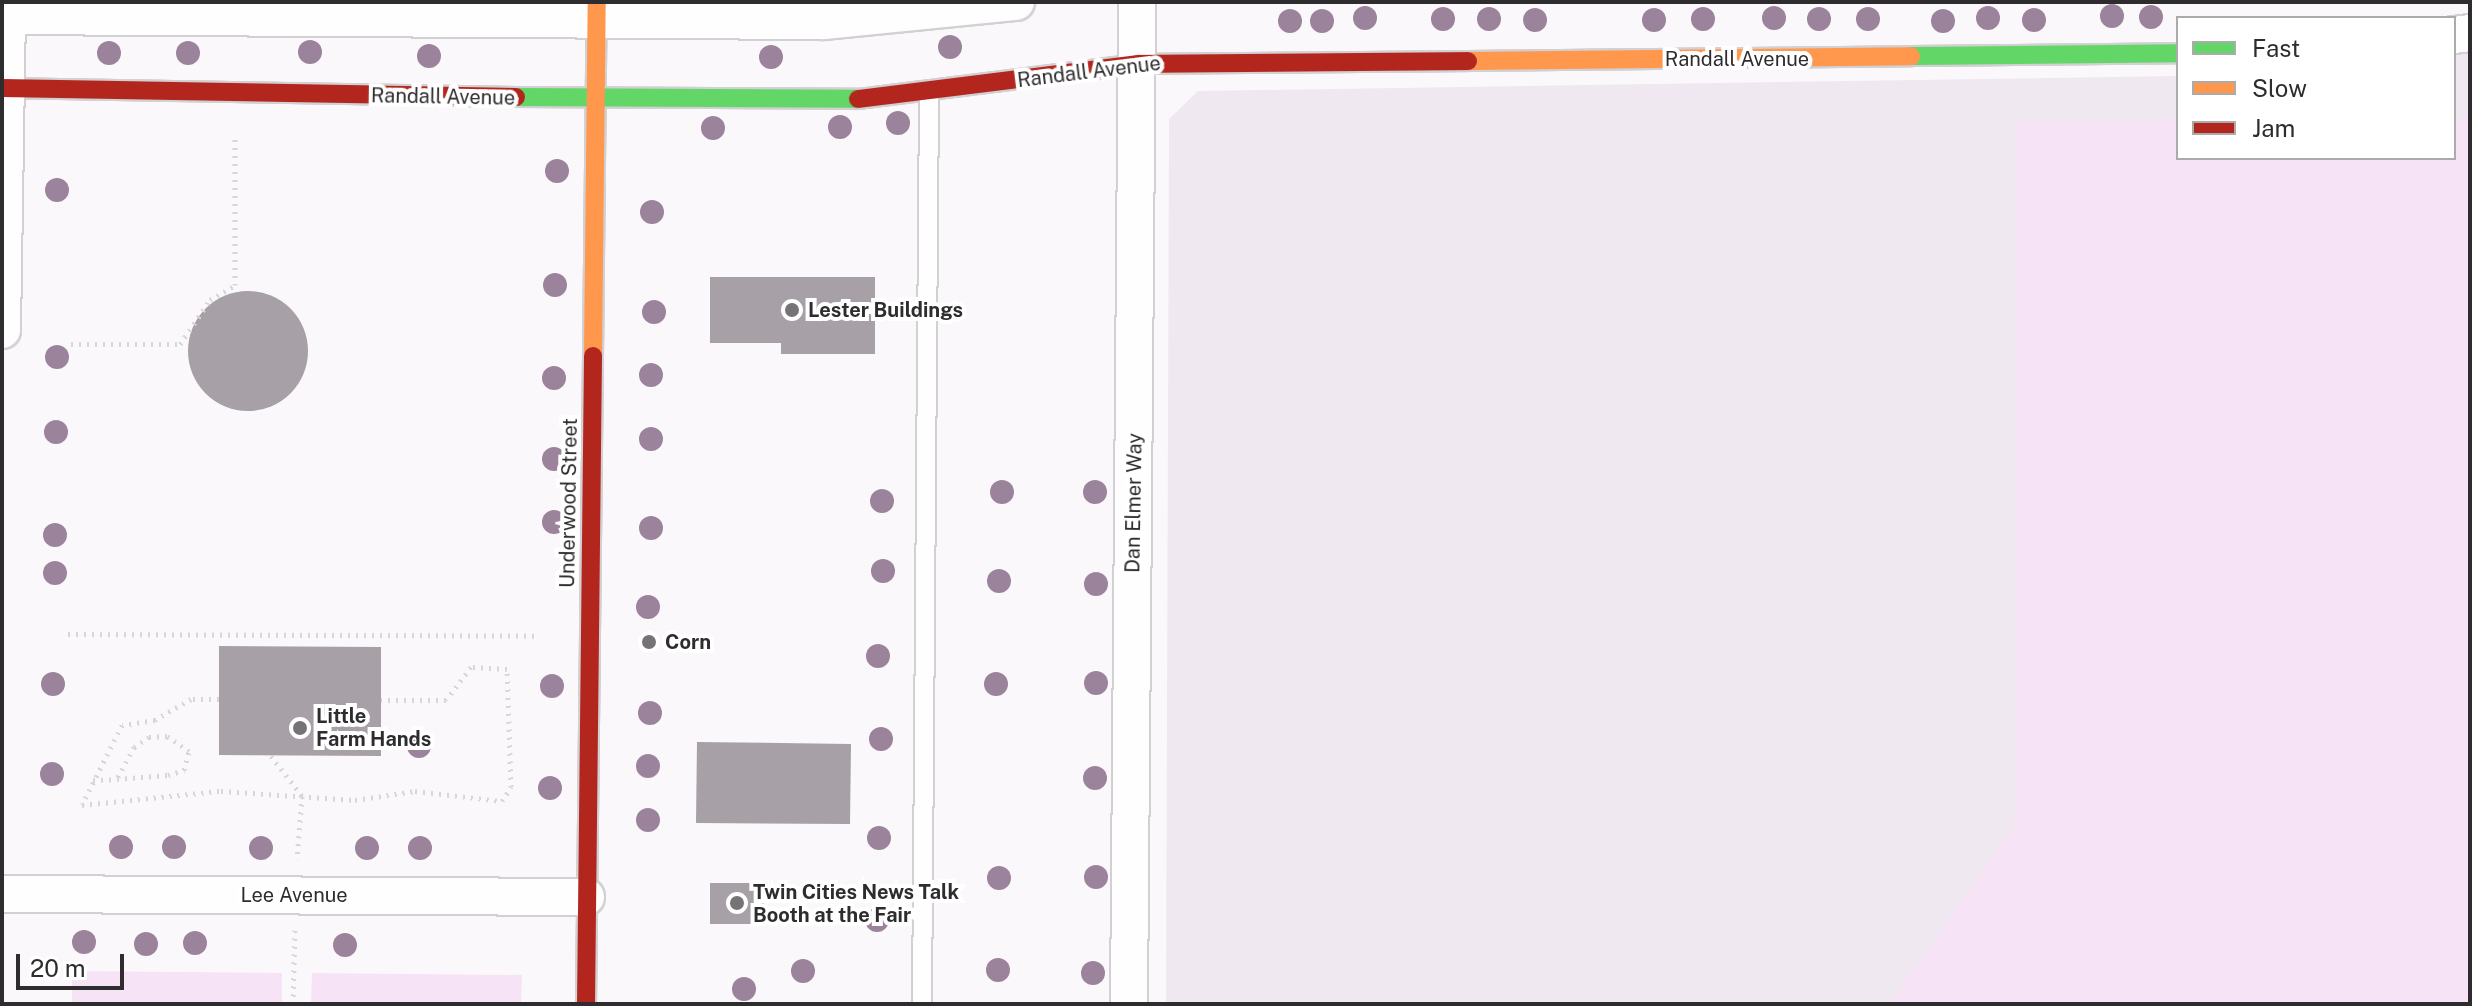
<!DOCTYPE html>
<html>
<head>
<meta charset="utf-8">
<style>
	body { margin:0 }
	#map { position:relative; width:2472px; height:1006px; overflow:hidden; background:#fbf8fb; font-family:"Public Sans",sans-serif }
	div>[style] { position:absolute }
	.built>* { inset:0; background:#f0e8f0 }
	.green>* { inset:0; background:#f7e3f6 }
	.building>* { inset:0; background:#a7a0a7 }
	.round { border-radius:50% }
	.path>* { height:5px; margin-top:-2.5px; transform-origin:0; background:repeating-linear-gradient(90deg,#d8d7d8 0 2px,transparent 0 8px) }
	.roads { filter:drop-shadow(2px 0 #d2d0d2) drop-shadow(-2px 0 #d2d0d2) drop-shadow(0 2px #d2d0d2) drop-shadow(0 -2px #d2d0d2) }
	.lane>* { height:18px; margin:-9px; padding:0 9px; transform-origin:9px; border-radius:9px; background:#fefefe }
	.street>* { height:36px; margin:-18px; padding:0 18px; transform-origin:18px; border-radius:18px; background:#fefefe }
	.fast>* { height:18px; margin:-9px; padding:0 9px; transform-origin:9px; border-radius:9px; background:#63d668 }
	.slow>* { height:18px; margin:-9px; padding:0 9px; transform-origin:9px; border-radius:9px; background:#ff974d }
	.jam>* { height:18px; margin:-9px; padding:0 9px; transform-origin:9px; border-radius:9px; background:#b3261e }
	.trees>* { width:24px; height:24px; margin:-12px; border-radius:50%; background:#9c839c }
	.dots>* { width:22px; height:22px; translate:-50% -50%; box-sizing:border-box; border:4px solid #fff; border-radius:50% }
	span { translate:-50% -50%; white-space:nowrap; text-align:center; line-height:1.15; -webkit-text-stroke:8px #fff; paint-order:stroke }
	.street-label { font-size:20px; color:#2e2c2e }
	.poi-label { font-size:20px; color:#2e2c2e; font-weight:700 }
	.left { translate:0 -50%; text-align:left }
	.frame { position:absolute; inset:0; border:4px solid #2e2c2e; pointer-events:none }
	.legend { position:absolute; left:2176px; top:16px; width:280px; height:144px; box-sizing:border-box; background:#fff; border:2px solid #ababab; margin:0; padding:10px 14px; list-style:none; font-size:24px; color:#2e2c2e }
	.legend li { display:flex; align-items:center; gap:16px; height:40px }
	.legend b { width:40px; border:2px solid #ababab }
	.scale { position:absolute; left:16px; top:954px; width:108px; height:36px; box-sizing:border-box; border:4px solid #2e2c2e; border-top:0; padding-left:10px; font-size:24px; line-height:28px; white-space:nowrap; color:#2e2c2e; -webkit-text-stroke:6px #fff; paint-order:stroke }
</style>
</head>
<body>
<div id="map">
	<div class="built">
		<i style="clip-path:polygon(2470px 53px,2470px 1004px,1166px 1004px,1169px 119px,1198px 91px,2178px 76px,2178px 158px,2454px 158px,2454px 55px)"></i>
	</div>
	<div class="green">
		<i style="clip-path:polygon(2454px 118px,2470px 118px,2470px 1004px,1890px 1004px,2015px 825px,2015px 121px,2178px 120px,2178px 158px,2454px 158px)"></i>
		<i style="clip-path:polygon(72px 971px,282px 973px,282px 1004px,72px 1004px)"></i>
		<i style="clip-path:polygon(312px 973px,522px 975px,521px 1004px,311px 1004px)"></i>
	</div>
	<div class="building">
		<i style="clip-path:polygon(710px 277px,875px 277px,875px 354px,781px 354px,781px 343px,710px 343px)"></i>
		<i class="round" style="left:188px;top:291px;width:120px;height:120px"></i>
		<i style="clip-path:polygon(219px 646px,381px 647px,381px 756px,219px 755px)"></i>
		<i style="clip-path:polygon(697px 742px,851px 744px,850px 824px,696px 823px)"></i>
		<i style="clip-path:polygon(710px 883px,764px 883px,764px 924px,710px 924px)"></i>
	</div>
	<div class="path">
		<i style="left:71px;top:344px;width:109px"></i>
		<i style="left:180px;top:344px;width:53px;rotate:-55.7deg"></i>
		<i style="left:210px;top:300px;width:29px;rotate:-31deg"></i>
		<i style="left:235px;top:285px;width:147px;rotate:-90deg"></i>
		<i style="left:68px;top:634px;width:468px;rotate:0.2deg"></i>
		<i style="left:219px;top:699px;width:28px;rotate:180deg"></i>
		<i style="left:191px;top:699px;width:42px;rotate:149.7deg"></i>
		<i style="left:155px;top:720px;width:33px;rotate:171deg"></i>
		<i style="left:122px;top:725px;width:89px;rotate:116.6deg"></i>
		<i style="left:82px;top:805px;width:140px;rotate:-5.8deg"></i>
		<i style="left:221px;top:791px;width:134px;rotate:3.8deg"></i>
		<i style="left:355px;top:800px;width:61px;rotate:-8.5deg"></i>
		<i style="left:415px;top:791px;width:88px;rotate:6.6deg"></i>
		<i style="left:502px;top:801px;width:17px;rotate:-57deg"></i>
		<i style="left:511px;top:787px;width:118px;rotate:-91.9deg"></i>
		<i style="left:507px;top:669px;width:36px;rotate:-177deg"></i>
		<i style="left:471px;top:667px;width:41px;rotate:127.1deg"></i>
		<i style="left:446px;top:700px;width:65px;rotate:180deg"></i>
		<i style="left:271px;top:756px;width:51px;rotate:52.2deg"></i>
		<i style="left:302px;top:796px;width:64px;rotate:94.5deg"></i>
		<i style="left:93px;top:780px;width:24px;rotate:-2deg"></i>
		<i style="left:117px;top:779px;width:51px;rotate:-4.5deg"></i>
		<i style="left:168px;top:775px;width:17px;rotate:-17deg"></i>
		<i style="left:184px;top:770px;width:20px;rotate:-75deg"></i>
		<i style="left:189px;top:751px;width:27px;rotate:-146deg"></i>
		<i style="left:167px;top:736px;width:18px;rotate:177deg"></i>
		<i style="left:149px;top:737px;width:18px;rotate:146deg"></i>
		<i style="left:134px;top:747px;width:36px;rotate:118deg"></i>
		<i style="left:293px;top:1004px;width:74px;rotate:-88.5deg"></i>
	</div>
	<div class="roads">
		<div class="lane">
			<i style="left:922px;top:1004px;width:911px;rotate:-89.56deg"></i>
		</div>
		<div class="street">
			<i style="left:2px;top:16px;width:822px;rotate:0.35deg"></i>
			<i style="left:824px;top:21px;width:193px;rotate:-5.7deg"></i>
			<i style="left:2454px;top:35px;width:16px;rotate:-7deg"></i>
			<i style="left:2px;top:330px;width:328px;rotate:-89.1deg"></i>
			<i style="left:2px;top:894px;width:584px;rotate:0.29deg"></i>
			<i style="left:1129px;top:1004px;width:1002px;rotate:-89.54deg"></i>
		</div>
		<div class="fast">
			<i style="left:1911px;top:56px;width:267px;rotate:-0.6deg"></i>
			<i style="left:516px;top:97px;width:342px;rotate:0.3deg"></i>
		</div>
		<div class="slow">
			<i style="left:1468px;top:61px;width:443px;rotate:-0.6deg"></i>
			<i style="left:593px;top:356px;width:354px;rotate:-89.4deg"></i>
		</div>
		<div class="jam">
			<i style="left:2px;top:88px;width:514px;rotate:1deg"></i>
			<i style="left:858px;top:99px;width:282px;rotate:-7.1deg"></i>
			<i style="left:1138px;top:64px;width:330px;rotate:-0.5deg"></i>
			<i style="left:586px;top:1004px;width:648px;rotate:-89.38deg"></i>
		</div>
	</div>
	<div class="trees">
		<i style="left:2112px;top:16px"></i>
		<i style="left:2151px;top:17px"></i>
		<i style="left:1365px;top:18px"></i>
		<i style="left:1774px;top:18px"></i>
		<i style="left:1988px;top:18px"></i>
		<i style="left:1443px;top:19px"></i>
		<i style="left:1489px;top:19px"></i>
		<i style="left:1703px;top:19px"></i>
		<i style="left:1819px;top:19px"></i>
		<i style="left:1868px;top:19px"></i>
		<i style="left:1535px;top:20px"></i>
		<i style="left:1654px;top:20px"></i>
		<i style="left:2034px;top:20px"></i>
		<i style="left:1290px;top:21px"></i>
		<i style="left:1322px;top:21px"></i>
		<i style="left:1943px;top:21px"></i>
		<i style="left:950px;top:47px"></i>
		<i style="left:310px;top:52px"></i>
		<i style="left:109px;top:53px"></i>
		<i style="left:188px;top:53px"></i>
		<i style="left:429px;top:56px"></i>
		<i style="left:771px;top:57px"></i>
		<i style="left:898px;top:123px"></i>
		<i style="left:840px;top:127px"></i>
		<i style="left:713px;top:128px"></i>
		<i style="left:557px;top:171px"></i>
		<i style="left:57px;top:190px"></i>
		<i style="left:652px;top:212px"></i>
		<i style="left:555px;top:285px"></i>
		<i style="left:654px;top:312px"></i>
		<i style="left:57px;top:357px"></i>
		<i style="left:651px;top:375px"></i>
		<i style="left:554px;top:378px"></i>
		<i style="left:56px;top:432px"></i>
		<i style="left:651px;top:439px"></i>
		<i style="left:554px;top:459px"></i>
		<i style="left:1002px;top:492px"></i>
		<i style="left:1095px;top:492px"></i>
		<i style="left:882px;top:501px"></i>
		<i style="left:554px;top:522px"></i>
		<i style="left:651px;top:528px"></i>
		<i style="left:55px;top:535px"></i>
		<i style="left:883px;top:571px"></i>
		<i style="left:55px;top:573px"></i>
		<i style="left:999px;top:581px"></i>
		<i style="left:1096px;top:584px"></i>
		<i style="left:648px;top:607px"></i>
		<i style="left:878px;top:656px"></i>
		<i style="left:1096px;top:683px"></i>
		<i style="left:53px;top:684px"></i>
		<i style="left:996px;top:684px"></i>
		<i style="left:552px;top:686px"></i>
		<i style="left:650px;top:713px"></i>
		<i style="left:881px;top:739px"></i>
		<i style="left:419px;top:746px"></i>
		<i style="left:648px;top:766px"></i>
		<i style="left:52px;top:774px"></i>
		<i style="left:1095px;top:778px"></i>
		<i style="left:550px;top:788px"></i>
		<i style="left:648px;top:820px"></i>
		<i style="left:879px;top:838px"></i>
		<i style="left:121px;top:847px"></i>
		<i style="left:174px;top:847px"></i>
		<i style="left:261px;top:848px"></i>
		<i style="left:367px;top:848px"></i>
		<i style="left:420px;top:848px"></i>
		<i style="left:1096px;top:877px"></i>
		<i style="left:999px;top:878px"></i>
		<i style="left:877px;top:920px"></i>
		<i style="left:84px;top:942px"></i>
		<i style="left:195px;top:943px"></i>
		<i style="left:146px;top:944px"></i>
		<i style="left:345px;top:945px"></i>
		<i style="left:998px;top:970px"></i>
		<i style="left:803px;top:971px"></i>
		<i style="left:1093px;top:973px"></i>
		<i style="left:744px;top:989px"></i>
	</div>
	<div class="dots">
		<i style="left:792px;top:310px;background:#767376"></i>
		<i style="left:649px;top:642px;background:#767376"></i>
		<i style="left:300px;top:728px;background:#767376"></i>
		<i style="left:737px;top:903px;background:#767376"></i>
	</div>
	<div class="street-label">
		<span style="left:1737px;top:59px">Randall Avenue</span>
		<span style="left:1089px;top:72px;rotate:-7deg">Randall Avenue</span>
		<span style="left:443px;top:97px;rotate:1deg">Randall Avenue</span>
		<span style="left:569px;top:503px;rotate:-89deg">Underwood Street</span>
		<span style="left:1134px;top:503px;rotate:-89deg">Dan Elmer Way</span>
		<span style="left:294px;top:895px">Lee Avenue</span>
	</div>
	<div class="poi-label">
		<span class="left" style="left:808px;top:310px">Lester Buildings</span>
		<span class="left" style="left:665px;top:642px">Corn</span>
		<span class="left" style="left:316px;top:728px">Little<br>Farm Hands</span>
		<span class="left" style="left:753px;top:904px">Twin Cities News Talk<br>Booth at the Fair</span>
	</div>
	<div class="frame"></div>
	<ul class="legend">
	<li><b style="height:10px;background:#63d668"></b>Fast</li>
	<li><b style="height:10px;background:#ff974d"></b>Slow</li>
	<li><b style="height:10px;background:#b3261e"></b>Jam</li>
	</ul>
	<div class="scale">20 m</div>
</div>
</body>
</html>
